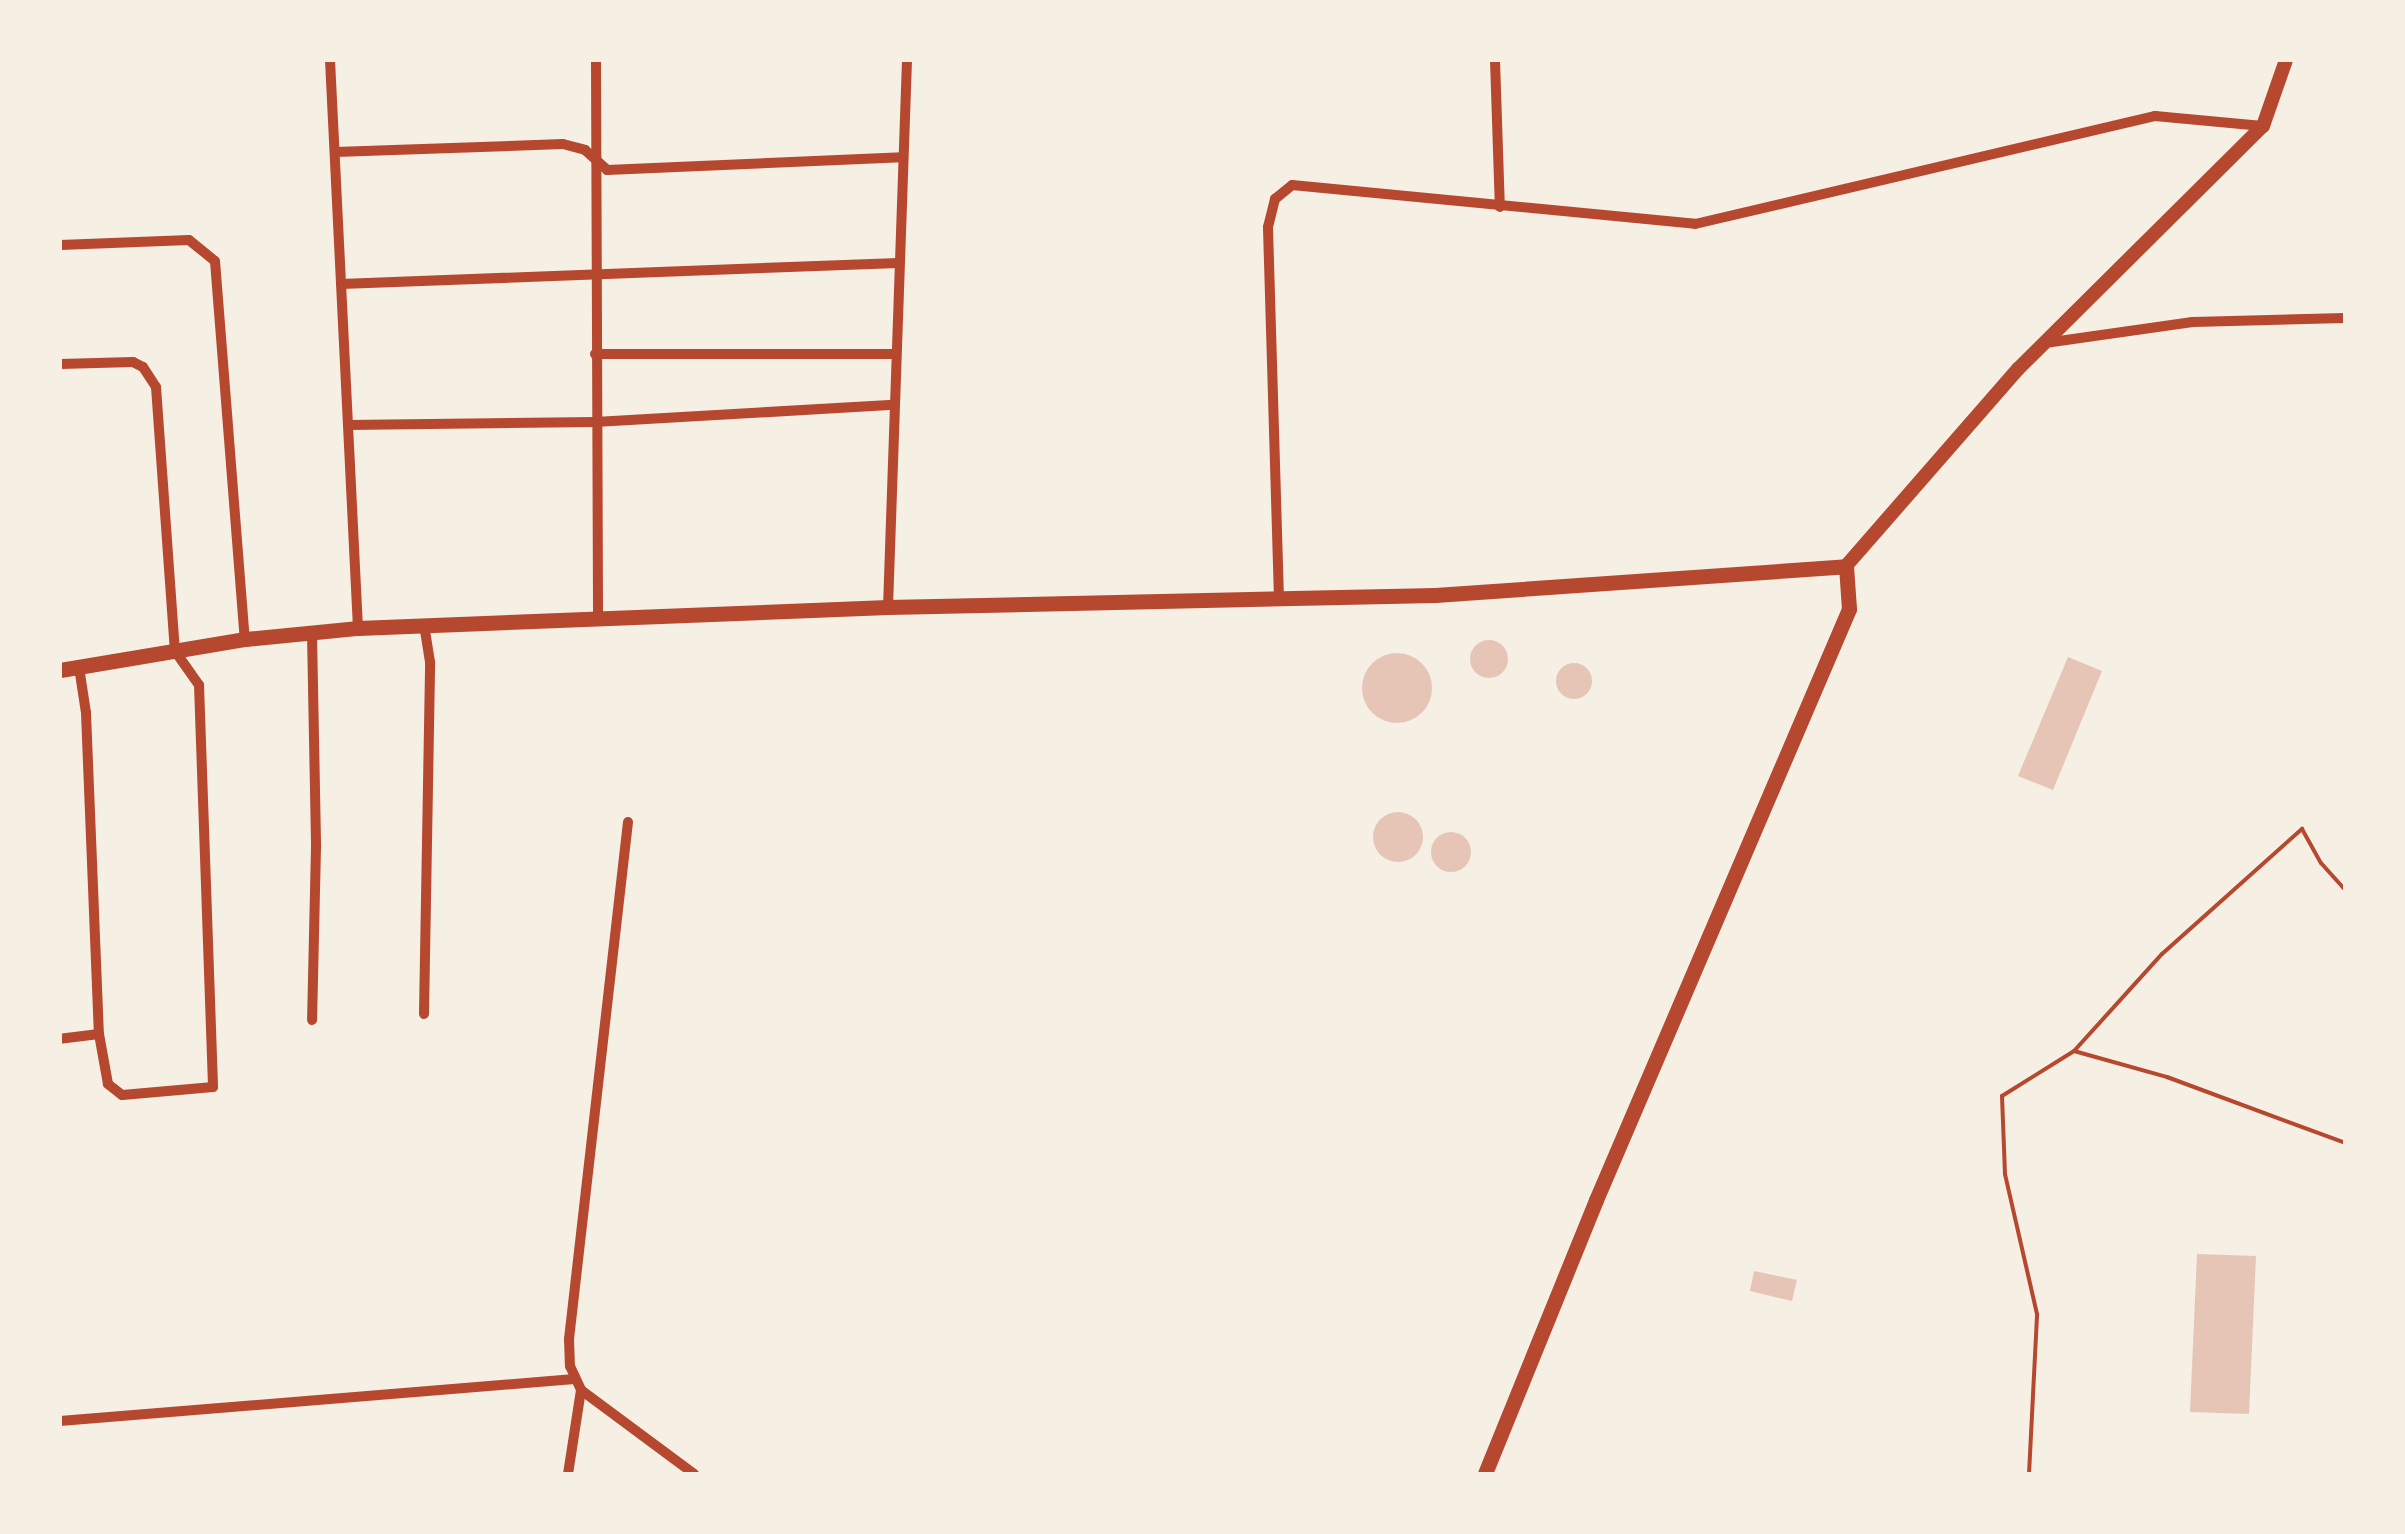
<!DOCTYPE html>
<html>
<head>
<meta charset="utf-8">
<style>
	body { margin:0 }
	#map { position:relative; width:2405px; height:1534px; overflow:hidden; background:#f6efe4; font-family:Manrope,sans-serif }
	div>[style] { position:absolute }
	.building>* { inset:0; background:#e6c5b7 }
	.round { border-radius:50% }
	.path>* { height:4px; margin:-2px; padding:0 2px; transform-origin:2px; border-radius:2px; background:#b5482f }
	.minor>* { height:10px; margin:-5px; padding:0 5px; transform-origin:5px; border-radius:5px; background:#b5482f }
	.secondary>* { height:14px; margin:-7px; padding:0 7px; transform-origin:7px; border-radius:7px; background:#b5482f }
	.primary>* { height:15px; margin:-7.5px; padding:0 7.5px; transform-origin:7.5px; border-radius:7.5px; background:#b5482f }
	span { translate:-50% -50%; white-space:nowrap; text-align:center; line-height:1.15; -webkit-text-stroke:10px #f6efe4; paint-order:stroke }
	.frame { position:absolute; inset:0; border:62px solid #f6efe4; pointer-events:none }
</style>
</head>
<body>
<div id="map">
	<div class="building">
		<i class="round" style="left:1470px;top:640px;width:38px;height:38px"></i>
		<i class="round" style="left:1362px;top:653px;width:70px;height:70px"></i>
		<i style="clip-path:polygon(2068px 657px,2102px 671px,2053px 790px,2018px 776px)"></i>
		<i class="round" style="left:1556px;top:663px;width:36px;height:36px"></i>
		<i class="round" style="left:1373px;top:812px;width:50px;height:50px"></i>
		<i class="round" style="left:1431px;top:832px;width:40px;height:40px"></i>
		<i style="clip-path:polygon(2197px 1254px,2256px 1256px,2249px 1414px,2190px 1412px)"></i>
		<i style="clip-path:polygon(1754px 1271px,1797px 1280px,1792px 1301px,1750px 1291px)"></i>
	</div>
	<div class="path">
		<i style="left:2074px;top:1051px;width:131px;rotate:-47.8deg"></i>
		<i style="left:2162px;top:954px;width:188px;rotate:-41.8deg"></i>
		<i style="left:2302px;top:829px;width:39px;rotate:61deg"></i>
		<i style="left:2321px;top:863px;width:36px;rotate:48deg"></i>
		<i style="left:2029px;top:1474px;width:160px;rotate:-87.1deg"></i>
		<i style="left:2037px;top:1314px;width:144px;rotate:-102.9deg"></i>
		<i style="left:2005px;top:1174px;width:78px;rotate:-92.2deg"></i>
		<i style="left:2002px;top:1096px;width:85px;rotate:-32deg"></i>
		<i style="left:2074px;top:1051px;width:97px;rotate:15.6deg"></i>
		<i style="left:2167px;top:1077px;width:190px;rotate:20.3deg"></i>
	</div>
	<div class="minor">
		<i style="left:330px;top:60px;width:569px;rotate:87.18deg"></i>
		<i style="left:596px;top:60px;width:558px;rotate:89.79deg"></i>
		<i style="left:1495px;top:60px;width:147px;rotate:88.1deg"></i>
		<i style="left:335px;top:152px;width:228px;rotate:-2deg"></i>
		<i style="left:563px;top:144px;width:23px;rotate:15deg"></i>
		<i style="left:585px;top:150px;width:30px;rotate:42deg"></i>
		<i style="left:607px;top:170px;width:295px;rotate:-2.5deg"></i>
		<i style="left:60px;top:245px;width:129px;rotate:-2.2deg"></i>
		<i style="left:189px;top:240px;width:33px;rotate:39deg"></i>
		<i style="left:215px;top:261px;width:379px;rotate:85.5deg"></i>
		<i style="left:341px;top:284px;width:558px;rotate:-2.16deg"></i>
		<i style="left:2045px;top:343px;width:149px;rotate:-8.1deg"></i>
		<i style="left:2193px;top:322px;width:152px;rotate:-1.5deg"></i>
		<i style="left:595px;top:354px;width:301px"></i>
		<i style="left:60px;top:364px;width:73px;rotate:-1.6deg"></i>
		<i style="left:133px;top:362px;width:11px;rotate:27deg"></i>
		<i style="left:143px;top:367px;width:24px;rotate:57deg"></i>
		<i style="left:156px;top:387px;width:265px;rotate:85.9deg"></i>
		<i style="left:175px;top:651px;width:42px;rotate:54.8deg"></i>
		<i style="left:199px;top:685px;width:402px;rotate:88deg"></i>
		<i style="left:213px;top:1087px;width:91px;rotate:175deg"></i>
		<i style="left:122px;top:1095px;width:18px;rotate:-142deg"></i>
		<i style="left:108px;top:1084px;width:51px;rotate:-100.2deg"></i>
		<i style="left:99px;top:1034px;width:39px;rotate:173deg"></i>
		<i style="left:348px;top:425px;width:247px;rotate:-0.7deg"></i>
		<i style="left:595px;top:422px;width:299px;rotate:-3.3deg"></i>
		<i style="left:1279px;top:599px;width:372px;rotate:-91.7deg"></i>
		<i style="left:1268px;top:227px;width:29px;rotate:-76deg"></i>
		<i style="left:1275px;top:199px;width:22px;rotate:-39deg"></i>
		<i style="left:1292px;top:185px;width:405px;rotate:5.5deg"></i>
		<i style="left:1695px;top:224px;width:473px;rotate:-13.2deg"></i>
		<i style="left:2155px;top:116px;width:108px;rotate:5.3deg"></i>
		<i style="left:888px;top:607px;width:547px;rotate:-88.01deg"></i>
		<i style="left:312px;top:634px;width:213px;rotate:88.9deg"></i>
		<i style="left:316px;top:847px;width:173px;rotate:91.3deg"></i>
		<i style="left:79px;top:667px;width:47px;rotate:81.3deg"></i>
		<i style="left:86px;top:713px;width:321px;rotate:87.7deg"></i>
		<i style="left:628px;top:822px;width:520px;rotate:96.51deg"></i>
		<i style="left:569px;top:1339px;width:27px;rotate:88deg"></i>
		<i style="left:570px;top:1366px;width:26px;rotate:65deg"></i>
		<i style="left:581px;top:1390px;width:141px;rotate:36.6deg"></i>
		<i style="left:424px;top:1014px;width:352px;rotate:-89deg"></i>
		<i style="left:430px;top:662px;width:36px;rotate:-99deg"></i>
		<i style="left:60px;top:1421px;width:516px;rotate:-4.67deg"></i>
		<i style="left:568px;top:1474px;width:85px;rotate:-81.2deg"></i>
	</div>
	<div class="secondary">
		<i style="left:1846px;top:566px;width:262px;rotate:-48.9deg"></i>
		<i style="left:2018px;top:369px;width:345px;rotate:-44.8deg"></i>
		<i style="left:2263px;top:126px;width:70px;rotate:-70.8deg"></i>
	</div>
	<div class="primary">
		<i style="left:60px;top:670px;width:188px;rotate:-9.5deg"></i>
		<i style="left:245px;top:639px;width:114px;rotate:-5.6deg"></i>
		<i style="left:358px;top:628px;width:530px;rotate:-2.27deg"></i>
		<i style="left:888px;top:607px;width:547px;rotate:-1.26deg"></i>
		<i style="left:1435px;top:595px;width:412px;rotate:-4deg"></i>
		<i style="left:1846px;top:566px;width:43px;rotate:86deg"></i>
		<i style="left:1849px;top:609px;width:643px;rotate:113.18deg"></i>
		<i style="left:1596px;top:1200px;width:296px;rotate:112.1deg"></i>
	</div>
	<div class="frame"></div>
</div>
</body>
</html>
